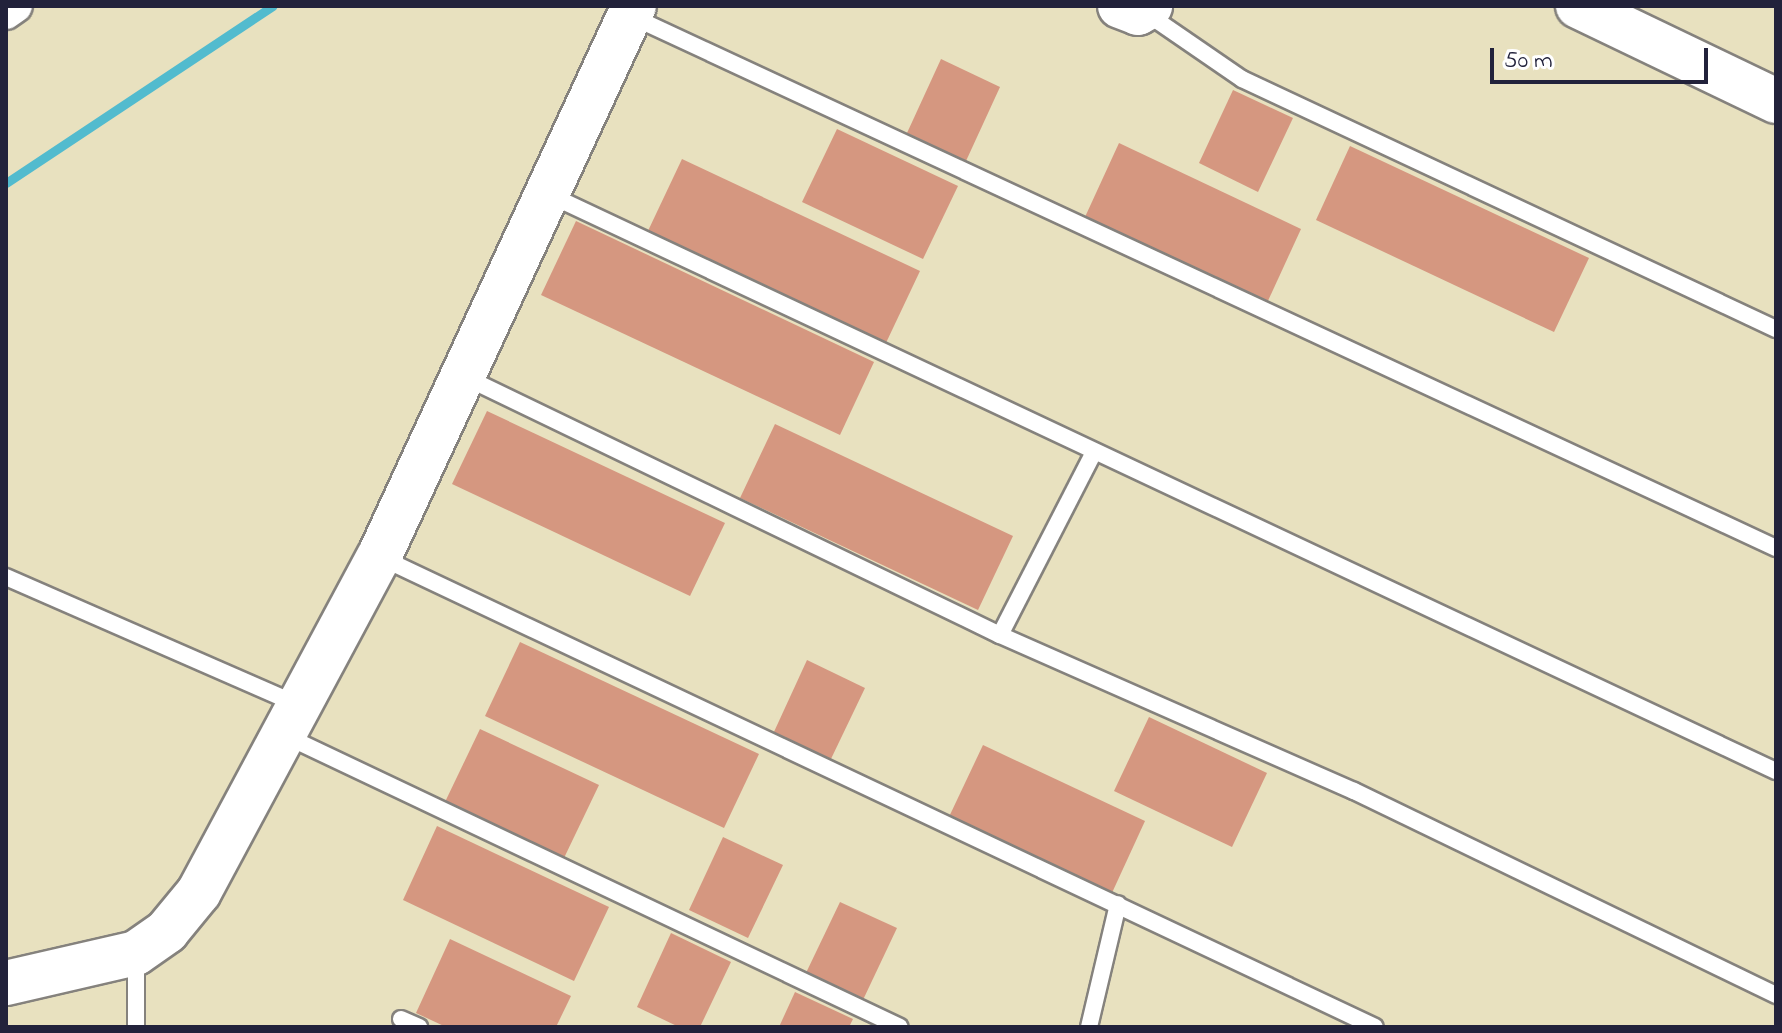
<!DOCTYPE html>
<html>
<head>
<meta charset="utf-8">
<style>
	body { margin:0 }
	#map { position:relative; width:1782px; height:1033px; overflow:hidden; background:#e8e1bf; font-family:"Indie Flower",sans-serif }
	div>[style] { position:absolute }
	.stream>* { height:9px; margin:-4.5px; padding:0 4.5px; transform-origin:4.5px; border-radius:4.5px; background:#52bbce }
	.building>* { inset:0; background:#d59780 }
	.roads { filter:drop-shadow(2px 0 #85827d) drop-shadow(-2px 0 #85827d) drop-shadow(0 2px #85827d) drop-shadow(0 -2px #85827d) }
	.lane>* { height:16px; margin:-8px; padding:0 8px; transform-origin:8px; border-radius:8px; background:#fff }
	.street>* { height:32px; margin:-16px; padding:0 16px; transform-origin:16px; border-radius:16px; background:#fff }
	.secondary>* { height:44px; margin:-22px; padding:0 22px; transform-origin:22px; border-radius:22px; background:#fff }
	span { translate:-50% -50%; white-space:nowrap; text-align:center; line-height:1.15; -webkit-text-stroke:7px #fff; paint-order:stroke }
	.frame { position:absolute; inset:0; border:8px solid #22223b; pointer-events:none }
	.scale { position:absolute; left:1490px; top:48px; width:218px; height:36px; box-sizing:border-box; border:4px solid #22223b; border-top:0; padding-left:10px; font-size:24px; line-height:28px; white-space:nowrap; color:#22223b; -webkit-text-stroke:6px #fff; paint-order:stroke }
</style>
</head>
<body>
<div id="map">
	<div class="stream">
		<i style="left:6px;top:183px;width:320px;rotate:-33.6deg"></i>
	</div>
	<div class="building">
		<i style="clip-path:polygon(941px 59px,1000px 87px,966px 161px,907px 133px)"></i>
		<i style="clip-path:polygon(1233px 90px,1293px 118px,1258px 192px,1199px 163px)"></i>
		<i style="clip-path:polygon(837px 129px,958px 186px,923px 259px,802px 202px)"></i>
		<i style="clip-path:polygon(1119px 143px,1301px 229px,1267px 303px,1085px 217px)"></i>
		<i style="clip-path:polygon(1350px 146px,1589px 258px,1554px 332px,1316px 220px)"></i>
		<i style="clip-path:polygon(682px 159px,920px 271px,885px 345px,647px 233px)"></i>
		<i style="clip-path:polygon(576px 221px,874px 362px,840px 435px,541px 295px)"></i>
		<i style="clip-path:polygon(487px 411px,725px 523px,690px 596px,452px 484px)"></i>
		<i style="clip-path:polygon(775px 424px,1013px 536px,978px 610px,740px 498px)"></i>
		<i style="clip-path:polygon(520px 642px,759px 754px,724px 828px,485px 716px)"></i>
		<i style="clip-path:polygon(807px 660px,865px 688px,830px 761px,773px 734px)"></i>
		<i style="clip-path:polygon(1149px 717px,1267px 773px,1232px 847px,1114px 791px)"></i>
		<i style="clip-path:polygon(480px 729px,599px 785px,564px 858px,445px 802px)"></i>
		<i style="clip-path:polygon(983px 745px,1145px 821px,1111px 895px,948px 819px)"></i>
		<i style="clip-path:polygon(437px 826px,609px 907px,574px 981px,403px 900px)"></i>
		<i style="clip-path:polygon(723px 837px,783px 865px,748px 938px,689px 910px)"></i>
		<i style="clip-path:polygon(840px 902px,897px 928px,862px 1002px,805px 975px)"></i>
		<i style="clip-path:polygon(671px 933px,731px 962px,700px 1027px,679px 1027px,637px 1007px)"></i>
		<i style="clip-path:polygon(450px 939px,571px 996px,556px 1027px,446px 1027px,416px 1013px)"></i>
		<i style="clip-path:polygon(795px 992px,853px 1019px,849px 1027px,779px 1027px)"></i>
	</div>
	<div class="roads">
		<div class="lane">
			<i style="left:1146px;top:13px;width:116px;rotate:34.5deg"></i>
			<i style="left:1242px;top:79px;width:590px;rotate:25.09deg"></i>
			<i style="left:631px;top:16px;width:1263px;rotate:24.92deg"></i>
			<i style="left:550px;top:195px;width:1355px;rotate:25.17deg"></i>
			<i style="left:463px;top:376px;width:596px;rotate:25.75deg"></i>
			<i style="left:1000px;top:635px;width:387px;rotate:23.8deg"></i>
			<i style="left:1354px;top:791px;width:469px;rotate:25.8deg"></i>
			<i style="left:380px;top:557px;width:1100px;rotate:25.28deg"></i>
			<i style="left:6px;top:577px;width:320px;rotate:23.6deg"></i>
			<i style="left:1000px;top:635px;width:206px;rotate:-62.8deg"></i>
			<i style="left:286px;top:736px;width:679px;rotate:25.36deg"></i>
			<i style="left:136px;top:954px;width:73px;rotate:90deg"></i>
			<i style="left:401px;top:1019px;width:20px;rotate:24deg"></i>
			<i style="left:1089px;top:1027px;width:126px;rotate:-76.7deg"></i>
		</div>
		<div class="street">
			<i style="left:6px;top:13px;width:12px;rotate:-35deg"></i>
		</div>
		<div class="secondary">
			<i style="left:1120px;top:6px;width:19px;rotate:21deg"></i>
			<i style="left:1138px;top:13px;width:14px;rotate:-30deg"></i>
			<i style="left:1578px;top:6px;width:220px;rotate:25.6deg"></i>
			<i style="left:6px;top:983px;width:133px;rotate:-13deg"></i>
			<i style="left:136px;top:953px;width:38px;rotate:-35deg"></i>
			<i style="left:167px;top:931px;width:50px;rotate:-50.6deg"></i>
			<i style="left:199px;top:892px;width:380px;rotate:-61.8deg"></i>
			<i style="left:379px;top:557px;width:607px;rotate:-65.17deg"></i>
		</div>
	</div>
	<div class="frame"></div>
	<div class="scale">50 m</div>
</div>
</body>
</html>
